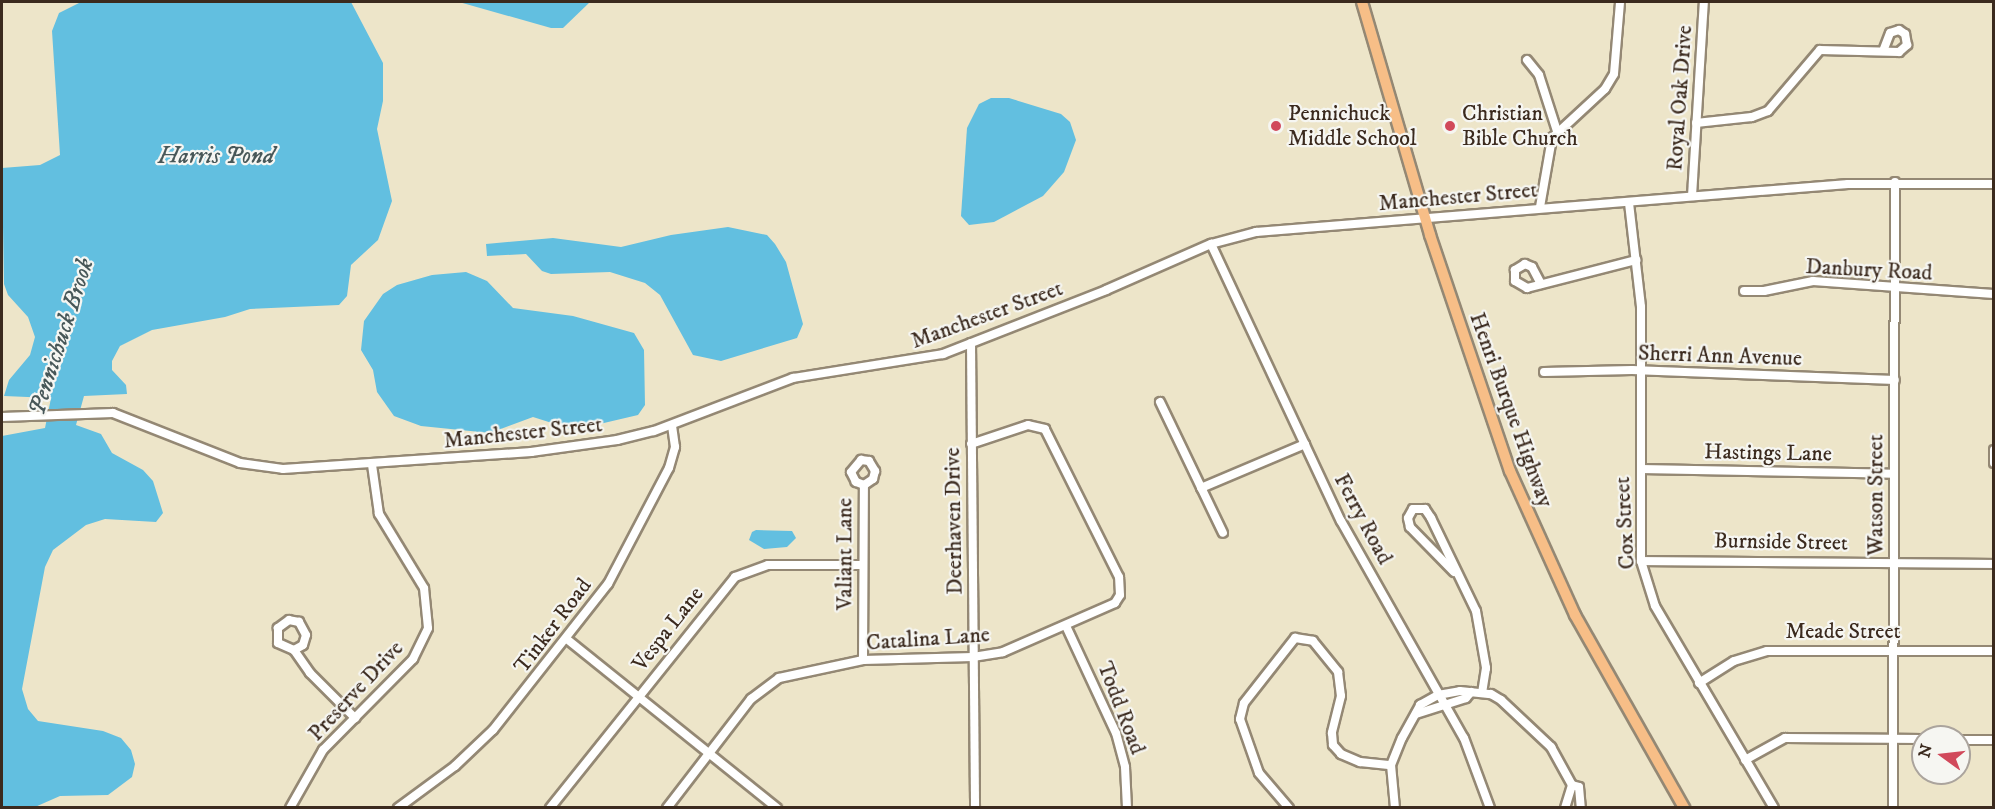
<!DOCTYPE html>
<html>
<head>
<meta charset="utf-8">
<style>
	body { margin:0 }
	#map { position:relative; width:1995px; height:809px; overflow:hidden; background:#ede5c9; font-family:"IM FELL DW Pica",serif }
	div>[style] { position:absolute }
	.water>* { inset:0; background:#62bfe0 }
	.roads { filter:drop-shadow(2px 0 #948874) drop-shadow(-2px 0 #948874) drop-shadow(0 2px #948874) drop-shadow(0 -2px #948874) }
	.minor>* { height:8px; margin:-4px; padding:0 4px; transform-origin:4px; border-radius:4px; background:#fff }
	.major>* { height:10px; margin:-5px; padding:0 5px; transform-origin:5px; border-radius:5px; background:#f7be87 }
	.dots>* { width:16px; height:16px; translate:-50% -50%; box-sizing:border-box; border:3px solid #f6f6f2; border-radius:50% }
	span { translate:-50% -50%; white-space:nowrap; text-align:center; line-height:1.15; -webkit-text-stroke:4.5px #f6f6f2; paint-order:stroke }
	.street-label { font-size:22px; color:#3b2a1e }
	.poi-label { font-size:22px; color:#3b2a1e }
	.left { translate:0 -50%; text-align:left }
	.water-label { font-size:24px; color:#475758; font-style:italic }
	.frame { position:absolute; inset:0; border:3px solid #3b2a1e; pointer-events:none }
	.north { position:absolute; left:1911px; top:725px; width:60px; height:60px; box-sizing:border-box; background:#f6f6f2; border:2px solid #aba49d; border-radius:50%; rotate:285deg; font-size:16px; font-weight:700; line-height:24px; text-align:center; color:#3b2a1e }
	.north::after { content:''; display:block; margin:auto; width:21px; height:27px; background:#d1495b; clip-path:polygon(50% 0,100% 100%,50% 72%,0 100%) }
</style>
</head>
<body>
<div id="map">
	<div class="water">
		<i style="clip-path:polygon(81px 2px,351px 2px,383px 63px,383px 101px,377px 129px,392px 201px,378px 240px,351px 265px,347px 296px,339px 305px,250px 309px,225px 317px,152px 330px,120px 346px,112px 361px,112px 370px,126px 385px,127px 394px,84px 396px,76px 425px,101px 434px,112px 453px,143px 470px,153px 481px,163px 513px,156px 522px,105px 519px,86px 525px,53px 550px,45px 567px,22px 689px,28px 709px,38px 721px,103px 731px,121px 738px,131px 750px,135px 764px,132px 777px,108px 795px,60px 796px,35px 807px,2px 807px,2px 436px,45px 428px,51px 398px,4px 396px,9px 380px,30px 355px,35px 337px,28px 317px,8px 295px,4px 284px,2px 168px,40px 165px,60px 155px,52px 31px,59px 13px)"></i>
		<i style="clip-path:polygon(459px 2px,590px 2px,563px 28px,551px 28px)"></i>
		<i style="clip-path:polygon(991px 98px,1009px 98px,1061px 114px,1070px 122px,1076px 140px,1064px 172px,1043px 196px,994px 222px,969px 225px,961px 216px,967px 128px,979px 104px)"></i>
		<i style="clip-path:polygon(728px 227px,767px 235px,775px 244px,786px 262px,803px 324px,797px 338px,721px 361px,693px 355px,660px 295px,645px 283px,610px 272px,551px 274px,542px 271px,526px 254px,487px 256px,486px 244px,553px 238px,621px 247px,671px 235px)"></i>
		<i style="clip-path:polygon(466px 272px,487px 281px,513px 308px,573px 316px,634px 333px,644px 350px,645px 405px,638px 415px,574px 430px,533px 417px,490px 433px,421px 426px,394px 416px,377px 392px,373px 370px,361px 350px,364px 321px,383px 294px,397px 285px,432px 275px)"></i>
		<i style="clip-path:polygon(756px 530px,792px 531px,796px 538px,787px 547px,764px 549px,749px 540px,752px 532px)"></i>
	</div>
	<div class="roads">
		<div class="minor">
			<i style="left:1527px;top:60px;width:19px;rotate:51deg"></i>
			<i style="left:1539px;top:75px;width:59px;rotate:72.2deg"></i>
			<i style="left:1696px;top:123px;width:56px;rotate:-6.1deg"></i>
			<i style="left:1752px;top:117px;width:17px;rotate:-21deg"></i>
			<i style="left:1768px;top:111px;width:80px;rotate:-49.6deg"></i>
			<i style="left:1820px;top:50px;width:79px;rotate:1.5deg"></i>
			<i style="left:1899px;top:52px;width:11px;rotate:-41deg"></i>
			<i style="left:1907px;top:45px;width:11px;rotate:-100deg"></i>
			<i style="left:1905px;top:34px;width:7px;rotate:-146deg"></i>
			<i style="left:1899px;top:30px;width:9px;rotate:162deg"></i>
			<i style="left:1890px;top:33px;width:19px;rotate:111deg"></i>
			<i style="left:1692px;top:196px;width:194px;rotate:-86.5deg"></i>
			<i style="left:1629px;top:203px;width:105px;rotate:83.4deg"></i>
			<i style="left:1641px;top:307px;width:254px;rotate:90deg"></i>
			<i style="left:1641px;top:561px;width:47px;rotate:72.7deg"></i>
			<i style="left:1655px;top:606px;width:234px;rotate:59.5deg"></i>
			<i style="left:1540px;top:207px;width:70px;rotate:-80.1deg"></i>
			<i style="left:1552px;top:138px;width:72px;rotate:-42.8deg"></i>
			<i style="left:1605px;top:89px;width:17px;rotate:-59deg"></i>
			<i style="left:1614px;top:74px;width:72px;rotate:-85.2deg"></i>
			<i style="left:1211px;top:244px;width:306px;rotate:64.9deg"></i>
			<i style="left:1341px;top:521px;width:249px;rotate:60.5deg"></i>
			<i style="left:1464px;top:738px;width:75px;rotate:69.6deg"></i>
			<i style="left:1541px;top:284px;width:19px;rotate:-118deg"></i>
			<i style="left:1532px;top:267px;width:8px;rotate:-157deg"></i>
			<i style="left:1525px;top:264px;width:12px;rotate:149deg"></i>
			<i style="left:1515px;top:270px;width:11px;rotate:90deg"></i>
			<i style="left:1515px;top:281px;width:14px;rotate:30deg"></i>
			<i style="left:1527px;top:288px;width:113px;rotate:-14.4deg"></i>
			<i style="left:1744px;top:291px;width:20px"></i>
			<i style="left:1764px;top:291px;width:50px;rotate:-11.5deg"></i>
			<i style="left:1813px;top:281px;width:181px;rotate:4.1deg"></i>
			<i style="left:971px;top:343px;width:465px;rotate:89.5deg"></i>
			<i style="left:1544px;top:372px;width:88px;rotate:-1.3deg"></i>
			<i style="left:1632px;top:370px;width:263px;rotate:2.2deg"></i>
			<i style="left:1160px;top:402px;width:145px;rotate:64.3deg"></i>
			<i style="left:2px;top:417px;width:111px;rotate:-2.1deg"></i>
			<i style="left:113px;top:413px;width:136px;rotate:21.5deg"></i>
			<i style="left:240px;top:463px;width:43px;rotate:7.9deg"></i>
			<i style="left:283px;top:469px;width:249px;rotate:-3.9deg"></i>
			<i style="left:531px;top:452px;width:87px;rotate:-7.9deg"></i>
			<i style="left:617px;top:440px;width:38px;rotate:-14deg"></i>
			<i style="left:654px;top:431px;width:149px;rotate:-20.9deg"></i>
			<i style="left:793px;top:378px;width:152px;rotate:-9.1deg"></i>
			<i style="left:943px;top:354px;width:175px;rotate:-21.4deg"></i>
			<i style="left:1106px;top:290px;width:115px;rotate:-23.7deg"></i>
			<i style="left:1211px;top:244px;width:47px;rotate:-14.9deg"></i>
			<i style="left:1256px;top:232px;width:594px;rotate:-4.64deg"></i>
			<i style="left:1848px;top:184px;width:146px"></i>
			<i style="left:1994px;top:450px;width:13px;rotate:90deg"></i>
			<i style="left:1641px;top:469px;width:253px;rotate:1.1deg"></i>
			<i style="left:1201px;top:488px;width:113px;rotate:-22.9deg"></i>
			<i style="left:1641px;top:561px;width:353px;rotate:0.5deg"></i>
			<i style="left:1454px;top:572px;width:63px;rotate:-134.4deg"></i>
			<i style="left:1410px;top:527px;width:9px;rotate:-103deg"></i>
			<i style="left:1408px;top:518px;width:10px;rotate:-61deg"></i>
			<i style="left:1413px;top:509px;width:12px"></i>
			<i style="left:1425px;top:509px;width:11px;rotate:56deg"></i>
			<i style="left:1431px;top:518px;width:103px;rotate:64.2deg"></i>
			<i style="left:1476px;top:611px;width:58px;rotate:80deg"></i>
			<i style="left:1486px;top:668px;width:24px;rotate:99deg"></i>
			<i style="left:1066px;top:626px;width:118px;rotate:65deg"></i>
			<i style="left:1116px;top:733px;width:35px;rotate:75deg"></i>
			<i style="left:1125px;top:767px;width:41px;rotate:87.2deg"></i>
			<i style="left:568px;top:640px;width:268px;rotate:38.8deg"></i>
			<i style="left:294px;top:650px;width:10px;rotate:-29deg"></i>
			<i style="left:303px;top:645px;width:10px;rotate:-73deg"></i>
			<i style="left:306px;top:635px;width:15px;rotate:-118deg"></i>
			<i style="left:299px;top:622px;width:10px;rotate:-169deg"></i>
			<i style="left:289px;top:620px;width:14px;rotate:144deg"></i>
			<i style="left:278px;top:628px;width:15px;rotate:90deg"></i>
			<i style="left:278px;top:643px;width:17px;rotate:24deg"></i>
			<i style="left:294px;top:650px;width:28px;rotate:55deg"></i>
			<i style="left:310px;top:673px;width:64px;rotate:45deg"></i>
			<i style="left:863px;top:660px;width:175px;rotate:-89.7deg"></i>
			<i style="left:864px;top:485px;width:9px;rotate:-159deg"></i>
			<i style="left:856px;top:482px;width:11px;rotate:-117deg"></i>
			<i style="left:851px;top:472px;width:16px;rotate:-50deg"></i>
			<i style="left:861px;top:460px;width:8px;rotate:7deg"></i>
			<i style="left:869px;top:461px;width:12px;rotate:59deg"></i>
			<i style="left:875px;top:471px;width:8px;rotate:104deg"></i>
			<i style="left:873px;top:479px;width:11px;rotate:146deg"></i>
			<i style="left:1699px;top:683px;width:41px;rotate:-32.2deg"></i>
			<i style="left:1734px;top:661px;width:34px;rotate:-17deg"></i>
			<i style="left:1767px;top:651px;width:227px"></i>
			<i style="left:1416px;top:714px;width:52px;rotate:-17.7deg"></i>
			<i style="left:1466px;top:698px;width:8px;rotate:-50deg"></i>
			<i style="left:1959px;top:740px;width:35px"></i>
			<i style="left:1745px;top:760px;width:46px;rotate:-28.8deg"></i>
			<i style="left:1785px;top:738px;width:138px;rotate:0.4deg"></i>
			<i style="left:290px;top:808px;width:67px;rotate:-60.4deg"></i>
			<i style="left:323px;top:750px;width:128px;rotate:-45.3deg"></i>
			<i style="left:413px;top:659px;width:34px;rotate:-64deg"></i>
			<i style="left:428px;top:628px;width:40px;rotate:-95.7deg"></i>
			<i style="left:424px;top:588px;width:87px;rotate:-121.3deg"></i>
			<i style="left:379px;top:514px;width:49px;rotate:-98.1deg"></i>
			<i style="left:398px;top:808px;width:71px;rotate:-36.4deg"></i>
			<i style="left:455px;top:766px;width:52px;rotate:-43.5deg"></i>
			<i style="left:493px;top:730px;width:186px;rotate:-51.8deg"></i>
			<i style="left:608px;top:584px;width:131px;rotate:-62.3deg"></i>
			<i style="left:669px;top:468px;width:22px;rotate:-74deg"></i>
			<i style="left:675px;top:447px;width:22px;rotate:-98deg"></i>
			<i style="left:550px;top:808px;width:296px;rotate:-51.3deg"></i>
			<i style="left:735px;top:577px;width:35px;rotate:-20deg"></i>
			<i style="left:768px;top:565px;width:95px"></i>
			<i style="left:667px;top:808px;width:138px;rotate:-52.4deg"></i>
			<i style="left:751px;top:699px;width:35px;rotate:-37deg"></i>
			<i style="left:779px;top:678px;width:86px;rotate:-12.1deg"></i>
			<i style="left:863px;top:660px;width:110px;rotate:-1.6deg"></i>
			<i style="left:973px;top:657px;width:30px;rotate:-9deg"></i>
			<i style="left:1003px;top:652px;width:122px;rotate:-23.6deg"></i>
			<i style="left:1115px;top:603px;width:9px;rotate:-58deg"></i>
			<i style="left:1120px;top:595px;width:18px;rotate:-93deg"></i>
			<i style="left:1119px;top:577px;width:165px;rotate:-116.6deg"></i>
			<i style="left:1045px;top:429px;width:17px;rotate:-167deg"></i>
			<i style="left:1028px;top:425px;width:60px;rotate:161.6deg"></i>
			<i style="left:1289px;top:808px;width:46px;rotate:-130.6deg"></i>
			<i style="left:1259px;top:773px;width:57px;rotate:-109.4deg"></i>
			<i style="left:1240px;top:719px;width:16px;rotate:-76deg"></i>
			<i style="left:1244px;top:703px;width:83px;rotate:-51.9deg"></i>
			<i style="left:1295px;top:638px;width:18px;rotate:9deg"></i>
			<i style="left:1313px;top:641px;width:40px;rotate:51deg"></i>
			<i style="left:1338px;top:672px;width:24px;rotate:83deg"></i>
			<i style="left:1341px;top:696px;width:38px;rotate:104deg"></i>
			<i style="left:1332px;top:733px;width:12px;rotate:85deg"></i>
			<i style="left:1333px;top:745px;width:12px;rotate:48deg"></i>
			<i style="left:1341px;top:754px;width:21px;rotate:23deg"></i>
			<i style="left:1360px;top:762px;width:31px;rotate:6deg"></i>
			<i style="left:1395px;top:808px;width:43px;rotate:-95.3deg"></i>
			<i style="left:1391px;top:765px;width:29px;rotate:-68deg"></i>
			<i style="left:1402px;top:738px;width:38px;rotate:-61deg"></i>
			<i style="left:1420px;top:705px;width:21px;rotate:-29deg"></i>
			<i style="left:1438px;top:695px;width:22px;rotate:-10deg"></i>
			<i style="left:1460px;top:691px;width:31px;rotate:6deg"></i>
			<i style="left:1491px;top:694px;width:12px;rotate:31deg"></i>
			<i style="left:1501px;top:700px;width:69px;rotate:43.2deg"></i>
			<i style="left:1551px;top:747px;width:43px;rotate:61.1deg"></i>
			<i style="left:1572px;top:785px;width:7px;rotate:16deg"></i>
			<i style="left:1579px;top:787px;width:21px;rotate:85deg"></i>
			<i style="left:1565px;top:808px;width:24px;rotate:-73deg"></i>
			<i style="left:1893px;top:808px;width:626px;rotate:-89.82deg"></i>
		</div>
		<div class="major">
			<i style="left:1362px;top:2px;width:243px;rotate:73.7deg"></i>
			<i style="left:1430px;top:235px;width:249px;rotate:71.3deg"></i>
			<i style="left:1510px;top:471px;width:158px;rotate:65.7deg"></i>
			<i style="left:1575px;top:615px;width:222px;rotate:60.5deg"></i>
		</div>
	</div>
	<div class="dots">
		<i style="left:1276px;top:126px;background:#d1495b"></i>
		<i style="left:1450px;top:126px;background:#d1495b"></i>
	</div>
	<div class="street-label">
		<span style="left:1680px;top:98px;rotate:-86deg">Royal Oak Drive</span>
		<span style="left:1458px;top:197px;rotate:-5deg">Manchester Street</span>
		<span style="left:1869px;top:270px;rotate:3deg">Danbury Road</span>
		<span style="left:987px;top:315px;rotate:-20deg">Manchester Street</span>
		<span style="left:1720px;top:356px;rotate:2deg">Sherri Ann Avenue</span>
		<span style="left:1511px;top:410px;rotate:70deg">Henri Burque Highway</span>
		<span style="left:523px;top:433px;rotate:-6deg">Manchester Street</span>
		<span style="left:1768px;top:453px;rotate:1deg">Hastings Lane</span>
		<span style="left:1876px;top:495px;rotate:-90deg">Watson Street</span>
		<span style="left:1363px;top:519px;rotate:62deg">Ferry Road</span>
		<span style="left:954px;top:521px;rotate:-91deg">Deerhaven Drive</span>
		<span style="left:1625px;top:523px;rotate:-93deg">Cox Street</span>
		<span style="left:1781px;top:542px;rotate:1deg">Burnside Street</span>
		<span style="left:845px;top:554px;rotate:-90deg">Valiant Lane</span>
		<span style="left:553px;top:626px;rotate:-53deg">Tinker Road</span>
		<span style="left:668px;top:629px;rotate:-52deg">Vespa Lane</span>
		<span style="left:1843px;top:632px">Meade Street</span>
		<span style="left:928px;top:639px;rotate:-4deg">Catalina Lane</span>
		<span style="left:356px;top:691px;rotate:-47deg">Preserve Drive</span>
		<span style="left:1121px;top:708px;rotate:69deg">Todd Road</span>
	</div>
	<div class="poi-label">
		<span class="left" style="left:1288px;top:126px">Pennichuck<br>Middle School</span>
		<span class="left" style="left:1462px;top:126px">Christian<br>Bible Church</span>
	</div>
	<div class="water-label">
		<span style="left:216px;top:157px">Harris Pond</span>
		<span style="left:62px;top:337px;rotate:-72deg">Pennichuck Brook</span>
	</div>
	<div class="frame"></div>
	<div class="north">N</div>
</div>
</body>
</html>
